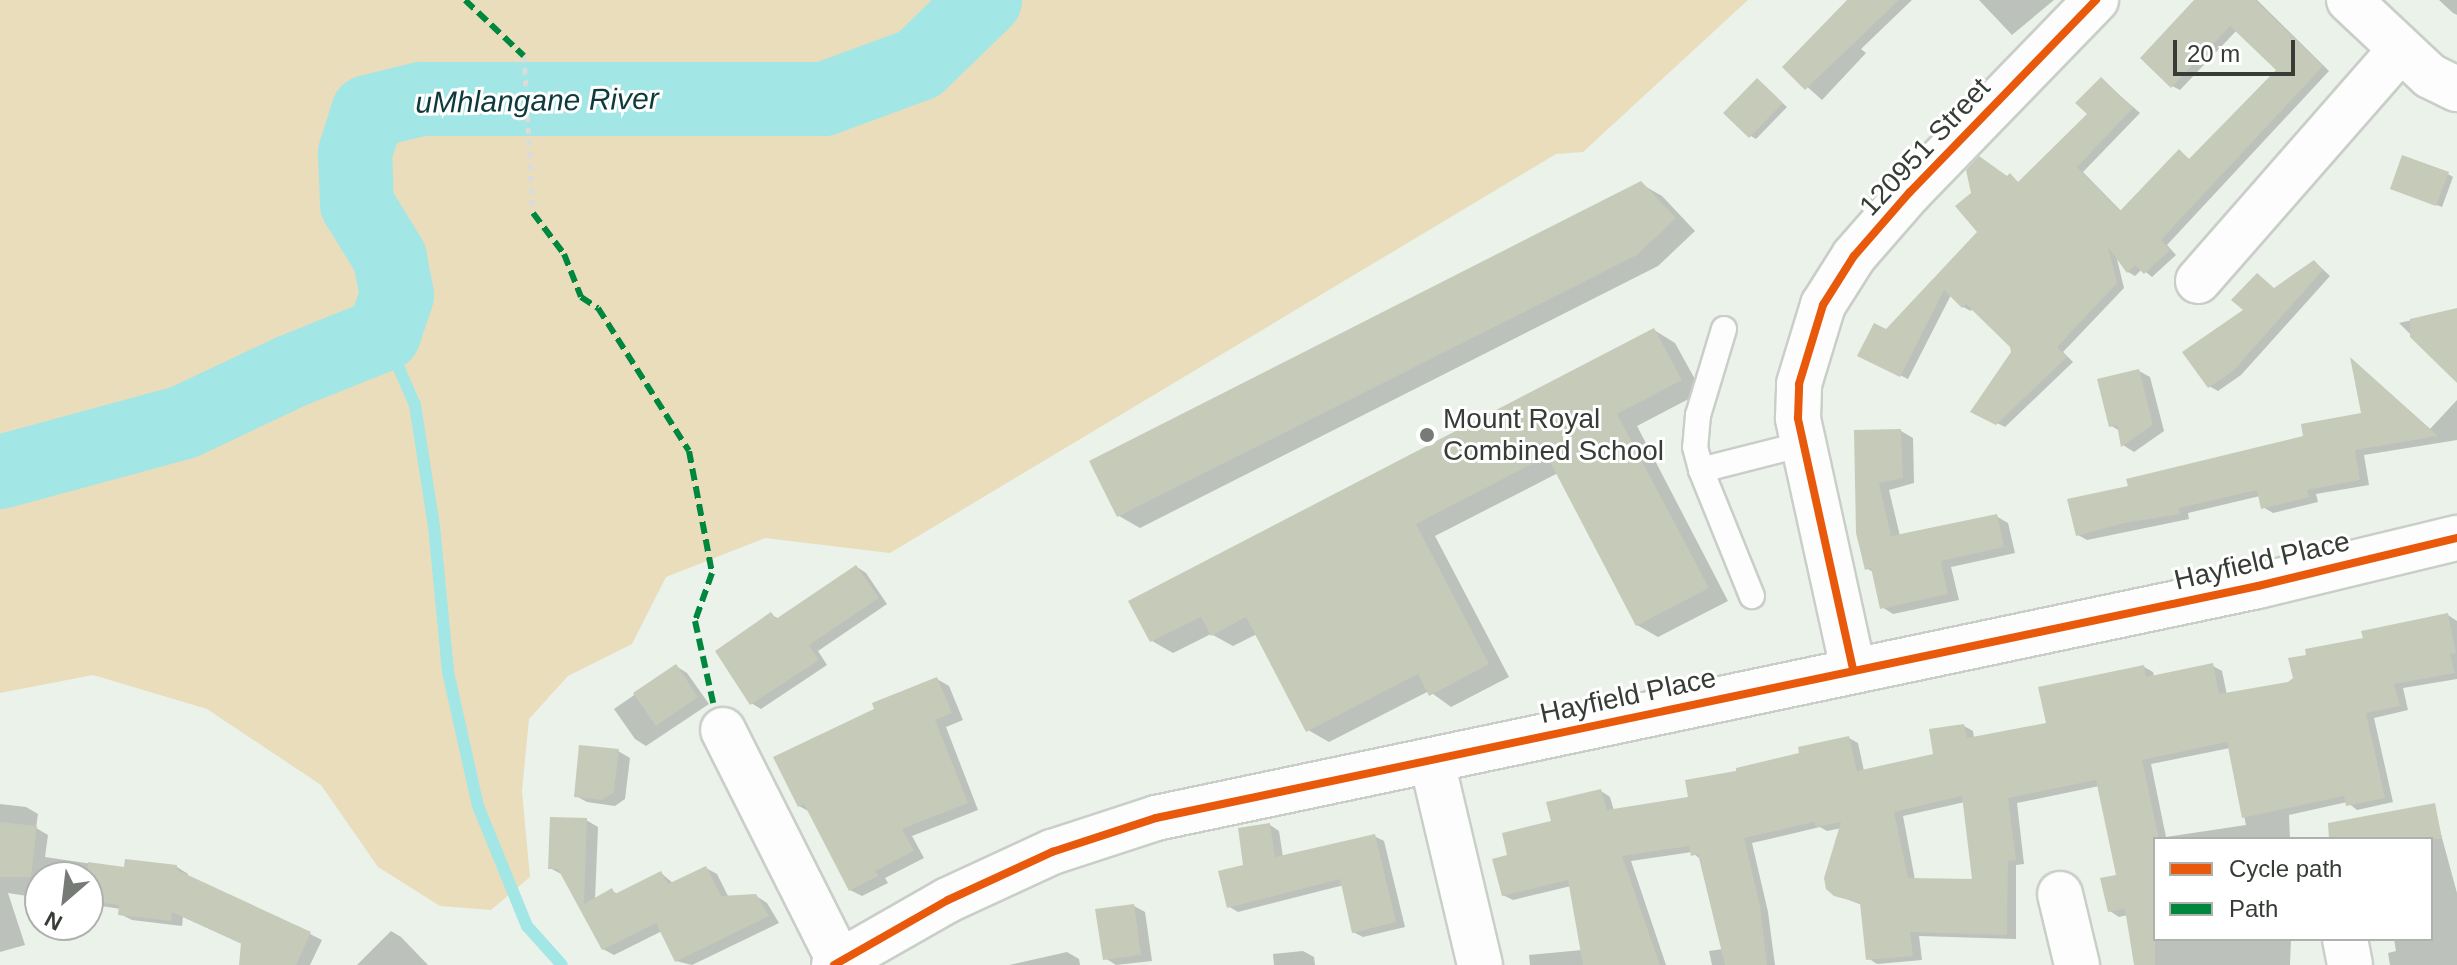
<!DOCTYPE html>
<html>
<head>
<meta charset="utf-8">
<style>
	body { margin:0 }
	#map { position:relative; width:2457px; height:965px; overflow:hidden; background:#ebf2ea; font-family:Helvetica,sans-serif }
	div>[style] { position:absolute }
	.green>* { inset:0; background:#e9ddbc }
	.shadow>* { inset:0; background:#0003 }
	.stream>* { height:12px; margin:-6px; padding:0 6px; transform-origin:6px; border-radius:6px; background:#a2e6e6 }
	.river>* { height:74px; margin:-37px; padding:0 37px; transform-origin:37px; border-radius:37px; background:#a2e6e6 }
	.building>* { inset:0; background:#c6cab8 }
	.path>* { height:5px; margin-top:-2.5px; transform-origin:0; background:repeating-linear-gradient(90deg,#d9dcd9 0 6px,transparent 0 12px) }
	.roads { filter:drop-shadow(2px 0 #c9cfc8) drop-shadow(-2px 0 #c9cfc8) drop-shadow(0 2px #c9cfc8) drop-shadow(0 -2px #c9cfc8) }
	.service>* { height:24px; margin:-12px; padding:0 12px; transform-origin:12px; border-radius:12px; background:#fcfdfc }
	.minor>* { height:44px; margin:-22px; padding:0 22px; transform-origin:22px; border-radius:22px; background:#fcfdfc }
	.quiet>* { height:6px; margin-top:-3px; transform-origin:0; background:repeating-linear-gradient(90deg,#00873e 0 12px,transparent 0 18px) }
	.cycleway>* { height:8px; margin:-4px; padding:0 4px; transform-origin:4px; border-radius:4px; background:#e8590c }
	.dots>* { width:22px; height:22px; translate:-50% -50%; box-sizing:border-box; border:4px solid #fff; border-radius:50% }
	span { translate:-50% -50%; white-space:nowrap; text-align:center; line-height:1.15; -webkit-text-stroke:6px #fff; paint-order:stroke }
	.street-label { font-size:28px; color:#373d36 }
	.poi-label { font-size:28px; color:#373d36 }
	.left { translate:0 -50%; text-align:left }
	.water-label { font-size:30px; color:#0d3b3d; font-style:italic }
	.legend { position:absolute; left:2153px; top:837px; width:280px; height:104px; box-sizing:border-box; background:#fff; border:2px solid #afb1af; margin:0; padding:10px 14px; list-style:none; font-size:24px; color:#373d36 }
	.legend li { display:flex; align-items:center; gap:16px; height:40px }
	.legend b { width:40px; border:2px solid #afb1af }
	.north { position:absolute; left:24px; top:861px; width:80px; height:80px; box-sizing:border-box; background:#fff; border:2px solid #afb1af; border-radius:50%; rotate:208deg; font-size:22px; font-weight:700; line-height:32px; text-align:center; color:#373d36 }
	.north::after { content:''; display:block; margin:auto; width:28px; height:36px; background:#767c75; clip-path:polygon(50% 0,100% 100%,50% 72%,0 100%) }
	.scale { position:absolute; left:2173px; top:40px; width:122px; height:36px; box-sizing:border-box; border:4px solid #373d36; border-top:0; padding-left:10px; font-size:24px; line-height:28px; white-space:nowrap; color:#373d36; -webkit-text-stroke:6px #fff; paint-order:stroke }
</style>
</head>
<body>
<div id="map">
	<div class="green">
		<i style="clip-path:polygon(0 0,1748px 0,1583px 152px,1556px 154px,890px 553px,765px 538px,666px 577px,632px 644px,568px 676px,529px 719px,522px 791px,530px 877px,491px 910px,440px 906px,378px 867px,321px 785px,207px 709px,93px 675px,0 693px)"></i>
	</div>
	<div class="shadow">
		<i style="clip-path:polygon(1851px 0,1912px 0,1861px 49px,1866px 53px,1822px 100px,1785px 67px)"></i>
		<i style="clip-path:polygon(1979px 0,2054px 0,2012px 35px)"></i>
		<i style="clip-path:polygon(2196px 0,2257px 0,2329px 71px,2167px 245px,2176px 255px,2152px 277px,2142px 269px,2135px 276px,2128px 272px,2116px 255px,2124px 288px,2063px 352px,2073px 362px,2005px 427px,1973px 411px,2014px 353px,2012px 346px,1973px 308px,1971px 311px,1963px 307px,1951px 295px,1908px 379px,1867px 359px,1886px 332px,1980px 232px,2008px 178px,2020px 183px,2090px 114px,2101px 79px,2140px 113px,2083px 172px,2122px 212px,2179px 152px,2191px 160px,2279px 70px,2237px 30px,2180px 90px,2172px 86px)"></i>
		<i style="clip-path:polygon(2439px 0,2457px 0,2457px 15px,2453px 13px)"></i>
		<i style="clip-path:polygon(1757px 80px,1787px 107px,1756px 139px,1751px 136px)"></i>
		<i style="clip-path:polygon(2448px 174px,2453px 177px,2442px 207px,2398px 191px)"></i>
		<i style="clip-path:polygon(1641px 184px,1662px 196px,1695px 231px,1658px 266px,1140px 528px,1119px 516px)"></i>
		<i style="clip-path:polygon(2315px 262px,2330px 276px,2241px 375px,2218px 391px,2209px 386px,2246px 310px,2257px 276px,2276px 290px)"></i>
		<i style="clip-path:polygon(2457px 310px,2457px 380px,2399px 323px)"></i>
		<i style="clip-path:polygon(1654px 330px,1675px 343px,1702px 392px,1637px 426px,1728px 601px,1658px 637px,1637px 625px,1558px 473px,1435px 536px,1509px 677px,1451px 707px,1429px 691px,1329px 742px,1308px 730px,1257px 634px,1233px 646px,1211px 634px,1173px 653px,1152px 641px)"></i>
		<i style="clip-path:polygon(2353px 361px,2430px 429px,2457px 400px,2457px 440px,2364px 455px,2369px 485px,2316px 494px,2318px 502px,2273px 513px,2263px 507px,2260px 496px,2188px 513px,2189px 519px,2087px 540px,2078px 535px,2130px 487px,2305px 438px,2364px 415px)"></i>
		<i style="clip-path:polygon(2139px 371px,2150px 377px,2164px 431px,2134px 452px,2123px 445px,2120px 431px,2110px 425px)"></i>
		<i style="clip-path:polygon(1901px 431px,1913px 438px,1914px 483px,1889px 490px,1900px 536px,1996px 516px,2008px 523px,2015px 553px,1951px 567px,1959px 600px,1893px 614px,1882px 607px,1875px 573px,1866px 568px,1856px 432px)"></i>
		<i style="clip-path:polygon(857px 567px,866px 573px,887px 604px,818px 651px,827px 665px,761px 709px,751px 703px,771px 615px,780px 619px)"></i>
		<i style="clip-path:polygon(evenodd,2448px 615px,2457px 621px,2457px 679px,2403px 688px,2408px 710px,2374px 718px,2393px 802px,2357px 810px,2347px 802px,2289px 815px,2290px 839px,2155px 839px,2155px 939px,2291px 939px,2290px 965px,2136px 965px,2128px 915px,2119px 917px,2110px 911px,2118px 876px,2099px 786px,2017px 803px,2024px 864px,2016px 865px,2016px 939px,1919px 936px,1922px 960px,1877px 964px,1868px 958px,1862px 905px,1836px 895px,1842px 828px,1827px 831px,1820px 827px,1752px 843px,1768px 912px,1775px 965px,1712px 965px,1709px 951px,1723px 949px,1701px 860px,1692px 852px,1631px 861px,1666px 965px,1530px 965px,1529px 955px,1582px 950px,1571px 886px,1513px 900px,1503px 895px,1510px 857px,1601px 791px,1610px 797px,1614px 811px,1690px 799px,1739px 773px,1849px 738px,1858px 743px,1864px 771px,1936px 755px,1964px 726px,1973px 731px,1974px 738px,2049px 724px,2144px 667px,2153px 672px,2154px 677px,2213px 666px,2222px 671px,2227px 695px,2289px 684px,2365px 640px,2448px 615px,2230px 748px,2246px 825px,2166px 837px,2151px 764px,2230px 748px,2448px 615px,1965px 802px,1974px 881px,1915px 880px,1903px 816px,1965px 802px)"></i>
		<i style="clip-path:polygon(676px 666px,687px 673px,709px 704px,646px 746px,635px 739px,614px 709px)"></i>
		<i style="clip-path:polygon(937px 679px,949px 686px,963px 720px,946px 727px,978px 810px,912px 836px,924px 858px,885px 878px,888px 883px,862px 896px,850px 890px,810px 812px,799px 806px)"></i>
		<i style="clip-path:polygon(618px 751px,630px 758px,625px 799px,615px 806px,587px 802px,576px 796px)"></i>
		<i style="clip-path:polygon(0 804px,26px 807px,38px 814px,36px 828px,48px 835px,45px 857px,126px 869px,177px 867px,188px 874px,187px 877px,310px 934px,322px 940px,310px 965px,241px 965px,242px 944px,183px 917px,182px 926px,132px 920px,120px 914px,121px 909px,88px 904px,88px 877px,40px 877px,40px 898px,8px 893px,25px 945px,0 952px)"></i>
		<i style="clip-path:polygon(2435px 812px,2457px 893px,2457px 965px,2390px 965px,2388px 953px,2396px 951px,2394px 939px,2431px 939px,2431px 839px,2371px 839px)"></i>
		<i style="clip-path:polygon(586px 820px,598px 827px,595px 900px,612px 891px,618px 894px,661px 873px,674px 884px,706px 868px,717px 874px,729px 898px,756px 896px,767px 903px,779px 923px,692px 965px,676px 961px,662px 931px,614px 955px,603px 949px,561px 874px,550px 868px)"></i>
		<i style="clip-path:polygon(1270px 825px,1279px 831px,1283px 857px,1374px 836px,1384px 841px,1405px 927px,1363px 937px,1353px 932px,1344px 885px,1238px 912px,1228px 906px)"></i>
		<i style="clip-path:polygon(1134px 906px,1145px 912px,1152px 961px,1116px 965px,1105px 958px)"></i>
		<i style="clip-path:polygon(391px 931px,401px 937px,428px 965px,357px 965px)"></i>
		<i style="clip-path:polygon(1303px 951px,1314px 957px,1315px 965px,1274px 965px,1273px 954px)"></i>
		<i style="clip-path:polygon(1067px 952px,1079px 959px,1080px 965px,1009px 965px)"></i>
	</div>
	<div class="stream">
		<i style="left:384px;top:334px;width:77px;rotate:66.4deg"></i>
		<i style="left:415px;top:405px;width:122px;rotate:81.1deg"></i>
		<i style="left:434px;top:526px;width:147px;rotate:84.5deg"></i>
		<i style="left:448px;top:672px;width:137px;rotate:77.4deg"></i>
		<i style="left:478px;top:806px;width:130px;rotate:67.8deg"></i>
		<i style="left:527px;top:926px;width:52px;rotate:48.1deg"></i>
	</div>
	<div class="river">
		<i style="left:0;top:472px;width:191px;rotate:-15.2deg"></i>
		<i style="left:184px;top:422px;width:119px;rotate:-25.3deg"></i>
		<i style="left:292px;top:371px;width:99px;rotate:-21.9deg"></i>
		<i style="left:384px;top:334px;width:41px;rotate:-71.6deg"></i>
		<i style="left:397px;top:295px;width:38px;rotate:-101deg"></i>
		<i style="left:390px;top:258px;width:63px;rotate:-121.4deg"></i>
		<i style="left:357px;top:204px;width:51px;rotate:-92.2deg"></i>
		<i style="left:355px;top:153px;width:43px;rotate:-72.4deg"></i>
		<i style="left:368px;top:112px;width:55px;rotate:-13.8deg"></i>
		<i style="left:421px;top:99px;width:403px"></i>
		<i style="left:824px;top:99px;width:101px;rotate:-20.2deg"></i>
		<i style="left:919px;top:64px;width:92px;rotate:-44.1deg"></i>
	</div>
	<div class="building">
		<i style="clip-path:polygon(1847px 0,1899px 0,1805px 90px,1782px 67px)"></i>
		<i style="clip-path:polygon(2194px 0,2255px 0,2323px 66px,2161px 240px,2170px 250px,2144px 274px,2135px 265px,2127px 273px,2108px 247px,2117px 283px,2057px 347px,2067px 357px,1996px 425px,1970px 412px,2011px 352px,2010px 347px,1966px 304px,1962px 308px,1944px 290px,1900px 377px,1857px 356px,1874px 323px,1886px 329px,1977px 232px,1955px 206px,1971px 193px,1966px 170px,1979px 156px,2007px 176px,2010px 173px,2018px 182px,2087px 114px,2075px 103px,2101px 77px,2133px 108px,2077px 167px,2120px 211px,2179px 149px,2189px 159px,2276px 70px,2230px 26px,2171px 88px,2140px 58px)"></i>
		<i style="clip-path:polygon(1757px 78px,1783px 103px,1749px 138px,1723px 113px)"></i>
		<i style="clip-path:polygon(2402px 155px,2449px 172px,2436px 206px,2390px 189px)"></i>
		<i style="clip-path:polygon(1641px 181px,1676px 218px,1637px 255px,1117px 517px,1089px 461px)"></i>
		<i style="clip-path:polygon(2314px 260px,2323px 270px,2233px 371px,2208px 388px,2182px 352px,2243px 310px,2231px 300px,2257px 273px,2274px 288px)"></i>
		<i style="clip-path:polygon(2457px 308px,2457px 383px,2410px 337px,2410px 319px)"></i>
		<i style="clip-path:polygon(1654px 328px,1682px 380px,1617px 414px,1709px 588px,1636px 626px,1547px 456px,1416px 524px,1489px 664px,1429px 696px,1418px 674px,1306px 732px,1246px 617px,1211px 636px,1201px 617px,1150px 642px,1128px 601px)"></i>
		<i style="clip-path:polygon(2350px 357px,2438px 436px,2355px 450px,2360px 480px,2307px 490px,2309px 497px,2261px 509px,2257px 490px,2179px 508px,2180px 514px,2124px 523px,2076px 536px,2067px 499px,2128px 486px,2126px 479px,2303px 436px,2301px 424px,2361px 413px)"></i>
		<i style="clip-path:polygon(2139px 369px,2153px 425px,2121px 447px,2117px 425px,2109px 427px,2097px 379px)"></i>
		<i style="clip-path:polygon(1901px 429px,1903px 478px,1879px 483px,1891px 536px,1997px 514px,2004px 547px,1941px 561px,1948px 594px,1880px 609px,1871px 568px,1865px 570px,1856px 533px,1854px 430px)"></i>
		<i style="clip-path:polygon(856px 565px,879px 598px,809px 645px,819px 660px,750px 705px,715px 651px,771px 612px,776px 619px)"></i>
		<i style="clip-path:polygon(evenodd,2448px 613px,2456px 653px,2450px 654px,2455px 673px,2394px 684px,2400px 706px,2366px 713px,2385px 798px,2346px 806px,2344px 796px,2242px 818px,2227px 742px,2142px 760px,2159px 839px,2155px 839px,2155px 965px,2134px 965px,2125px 909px,2108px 912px,2100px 878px,2116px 875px,2096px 780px,2008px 798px,2016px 860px,2008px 861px,2007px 935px,1910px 932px,1913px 956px,1866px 960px,1860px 903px,1834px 896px,1826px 889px,1824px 878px,1841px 822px,1816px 827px,1814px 822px,1744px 838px,1760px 906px,1767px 965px,1725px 965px,1698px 854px,1691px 856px,1689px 846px,1622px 856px,1660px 965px,1583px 965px,1568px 880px,1502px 896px,1492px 859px,1507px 855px,1502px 833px,1551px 821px,1546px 802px,1601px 789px,1607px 810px,1688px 797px,1685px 780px,1736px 771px,1736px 768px,1799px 753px,1798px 747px,1849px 736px,1857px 771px,1933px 754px,1929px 729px,1964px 724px,1967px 738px,2046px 723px,2038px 687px,2144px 665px,2146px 677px,2213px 663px,2219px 694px,2288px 682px,2293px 678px,2288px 658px,2306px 655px,2305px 649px,2363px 638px,2361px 631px,2448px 613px,1962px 796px,1972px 879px,1908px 878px,1894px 812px,1962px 796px)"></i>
		<i style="clip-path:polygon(676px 664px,698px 697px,656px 726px,633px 693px)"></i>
		<i style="clip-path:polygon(937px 677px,952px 713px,935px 720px,968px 803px,902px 829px,914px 851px,875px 871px,878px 876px,849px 891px,804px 804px,798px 807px,773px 757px,874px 709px,872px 703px)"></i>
		<i style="clip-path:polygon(579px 745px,619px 749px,614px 792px,602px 800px,574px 797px)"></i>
		<i style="clip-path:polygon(2435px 803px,2442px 839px,2329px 839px,2328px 823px)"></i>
		<i style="clip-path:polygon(550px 817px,587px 818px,584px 904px,612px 888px,615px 894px,661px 871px,668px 884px,706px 866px,721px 896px,756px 894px,769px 916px,675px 962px,656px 923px,602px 950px,558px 869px,548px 869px)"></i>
		<i style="clip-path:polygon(0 822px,37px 826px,31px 877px,0 877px)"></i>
		<i style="clip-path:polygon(1270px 823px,1275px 857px,1375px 834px,1396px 922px,1352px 933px,1340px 879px,1227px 908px,1218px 871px,1243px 865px,1238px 828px)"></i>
		<i style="clip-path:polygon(125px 859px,177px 865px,177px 870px,311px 932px,296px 965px,239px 965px,241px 943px,172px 912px,171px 921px,118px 915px,119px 905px,88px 901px,88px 862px,124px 867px)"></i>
		<i style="clip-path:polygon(1134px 904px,1141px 955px,1103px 960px,1095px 909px)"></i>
	</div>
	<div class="path">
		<i style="left:524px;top:56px;width:157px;rotate:86.7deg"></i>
	</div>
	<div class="roads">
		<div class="service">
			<i style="left:1724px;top:329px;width:90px;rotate:106.8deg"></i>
			<i style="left:1698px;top:415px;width:32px;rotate:95deg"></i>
			<i style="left:1695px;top:447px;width:24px;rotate:75deg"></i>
			<i style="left:1701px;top:470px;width:136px;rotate:68deg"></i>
			<i style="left:1701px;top:470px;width:105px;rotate:-14.3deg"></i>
		</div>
		<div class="minor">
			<i style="left:2349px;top:0;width:111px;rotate:43.2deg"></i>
			<i style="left:2430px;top:76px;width:30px;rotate:26deg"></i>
			<i style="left:2198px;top:281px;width:307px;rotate:-48.8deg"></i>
			<i style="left:1853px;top:669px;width:257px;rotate:-102.4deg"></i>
			<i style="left:1798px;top:418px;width:34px;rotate:-88deg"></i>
			<i style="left:1799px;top:384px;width:83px;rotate:-73.1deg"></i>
			<i style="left:1823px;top:305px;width:58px;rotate:-57.7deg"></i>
			<i style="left:1854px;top:256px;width:84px;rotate:-48.9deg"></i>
			<i style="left:1909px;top:193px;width:269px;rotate:-45.9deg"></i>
			<i style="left:723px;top:730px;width:258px;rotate:63.3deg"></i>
			<i style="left:1432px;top:762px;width:209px;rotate:76.7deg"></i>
			<i style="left:2060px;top:894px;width:73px;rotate:76.5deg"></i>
			<i style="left:2345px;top:939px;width:26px;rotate:79deg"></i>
			<i style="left:834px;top:965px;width:131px;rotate:-29.7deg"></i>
			<i style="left:948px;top:900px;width:115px;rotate:-24.8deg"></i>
			<i style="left:1052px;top:852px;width:109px;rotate:-18.1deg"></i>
			<i style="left:1156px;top:818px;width:1126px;rotate:-11.89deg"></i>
			<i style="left:2258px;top:586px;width:205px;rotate:-13.6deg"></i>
		</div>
	</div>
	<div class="quiet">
		<i style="left:465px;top:0;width:81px;rotate:43.5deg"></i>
		<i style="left:533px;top:213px;width:51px;rotate:52.9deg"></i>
		<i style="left:564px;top:254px;width:46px;rotate:68.4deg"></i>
		<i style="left:581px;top:297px;width:20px;rotate:33deg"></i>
		<i style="left:598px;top:308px;width:169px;rotate:57.5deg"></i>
		<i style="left:689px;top:451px;width:124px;rotate:79.3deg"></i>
		<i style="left:712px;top:573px;width:51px;rotate:109.5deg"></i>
		<i style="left:695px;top:621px;width:88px;rotate:77.5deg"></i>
	</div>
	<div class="cycleway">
		<i style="left:1853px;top:669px;width:257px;rotate:-102.4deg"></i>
		<i style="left:1798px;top:418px;width:34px;rotate:-88deg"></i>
		<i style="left:1799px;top:384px;width:83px;rotate:-73.1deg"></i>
		<i style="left:1823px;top:305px;width:58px;rotate:-57.7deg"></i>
		<i style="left:1854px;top:256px;width:84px;rotate:-48.9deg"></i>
		<i style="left:1909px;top:193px;width:269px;rotate:-45.9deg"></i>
		<i style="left:834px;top:965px;width:131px;rotate:-29.7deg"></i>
		<i style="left:948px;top:900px;width:115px;rotate:-24.8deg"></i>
		<i style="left:1052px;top:852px;width:109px;rotate:-18.1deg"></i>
		<i style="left:1156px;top:818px;width:1126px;rotate:-11.89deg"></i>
		<i style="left:2258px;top:586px;width:205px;rotate:-13.6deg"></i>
	</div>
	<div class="dots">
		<i style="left:1427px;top:435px;background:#767c75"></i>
	</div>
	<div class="street-label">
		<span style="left:1925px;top:147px;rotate:-47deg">120951 Street</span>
		<span style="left:2262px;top:561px;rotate:-13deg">Hayfield Place</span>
		<span style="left:1628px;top:696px;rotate:-12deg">Hayfield Place</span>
	</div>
	<div class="poi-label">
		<span class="left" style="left:1443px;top:435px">Mount Royal<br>Combined School</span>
	</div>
	<div class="water-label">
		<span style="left:537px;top:101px;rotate:-1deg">uMhlangane River</span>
	</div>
	<ul class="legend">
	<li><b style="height:10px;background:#e8590c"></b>Cycle path</li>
	<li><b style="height:10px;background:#00873e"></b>Path</li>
	</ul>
	<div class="north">N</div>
	<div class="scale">20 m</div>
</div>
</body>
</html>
